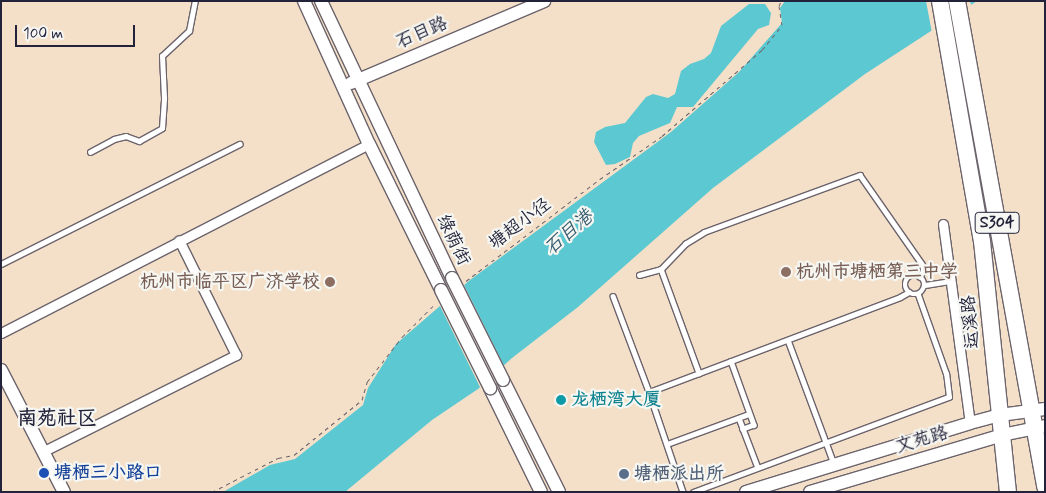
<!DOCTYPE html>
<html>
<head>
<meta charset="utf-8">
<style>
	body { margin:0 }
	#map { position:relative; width:1046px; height:493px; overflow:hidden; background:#f4e0c8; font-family:Mynerve,"LXGW WenKai TC",sans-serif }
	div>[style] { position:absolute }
	.water>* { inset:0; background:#5cc9d2 }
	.pier>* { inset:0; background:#f4e0c8 }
	.path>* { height:1px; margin-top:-0.5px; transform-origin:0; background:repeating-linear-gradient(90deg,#6c646c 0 4px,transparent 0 8px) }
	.roads { filter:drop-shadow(1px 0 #6c646c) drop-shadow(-1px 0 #6c646c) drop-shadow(0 1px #6c646c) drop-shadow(0 -1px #6c646c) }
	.lane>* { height:4.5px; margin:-2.25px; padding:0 2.25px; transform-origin:2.25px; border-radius:2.25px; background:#fff }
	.lane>.ring { margin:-2.25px; padding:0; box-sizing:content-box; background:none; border:4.5px solid #fff; border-radius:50% }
	.street>* { height:9px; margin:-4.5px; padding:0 4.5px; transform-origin:4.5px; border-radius:4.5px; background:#fff }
	.secondary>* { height:12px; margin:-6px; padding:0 6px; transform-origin:6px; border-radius:6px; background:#fff }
	.highway>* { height:16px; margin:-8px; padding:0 8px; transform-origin:8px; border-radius:8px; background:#fff }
	.bridges { filter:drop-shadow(1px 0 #6c646c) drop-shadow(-1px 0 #6c646c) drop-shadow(0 1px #6c646c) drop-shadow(0 -1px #6c646c) }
	.secondary-bridge>* { height:12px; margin:-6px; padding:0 6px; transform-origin:6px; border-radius:6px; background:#fff }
	.dots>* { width:14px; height:14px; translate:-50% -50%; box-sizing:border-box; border:2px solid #f6f6f2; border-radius:50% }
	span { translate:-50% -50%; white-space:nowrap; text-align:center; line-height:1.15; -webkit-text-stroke:4.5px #f6f6f2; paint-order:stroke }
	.shield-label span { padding:1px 4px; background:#f6f6f2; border:1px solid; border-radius:4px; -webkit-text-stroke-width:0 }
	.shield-label { font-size:16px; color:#22223b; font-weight:700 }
	.street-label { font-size:18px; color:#22223b }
	.education-label { font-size:18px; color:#785e54; font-weight:700 }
	.left { translate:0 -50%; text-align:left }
	.right { translate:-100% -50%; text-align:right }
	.culture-label { font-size:18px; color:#0d838f; font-weight:700 }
	.transit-label { font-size:18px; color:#164399; font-weight:700 }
	.service-label { font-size:18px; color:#4e5e75; font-weight:700 }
	.water-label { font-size:19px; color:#365c70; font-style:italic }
	.quarter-label { font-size:20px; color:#22223b; font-weight:700 }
	.frame { position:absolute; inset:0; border:2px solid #22223b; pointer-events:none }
	.scale { position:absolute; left:15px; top:25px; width:120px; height:22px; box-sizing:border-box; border:2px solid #22223b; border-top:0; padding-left:6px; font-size:15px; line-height:18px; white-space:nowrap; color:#22223b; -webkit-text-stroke:4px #f6f6f2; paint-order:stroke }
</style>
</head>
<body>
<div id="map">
	<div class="water">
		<i style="clip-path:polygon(785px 1px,977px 1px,865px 74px,713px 188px,578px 307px,512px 358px,478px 389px,432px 420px,345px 492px,223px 492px,270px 465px,295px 459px,363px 405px,368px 388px,396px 344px,470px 280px,671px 132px,739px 72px,782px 23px,780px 8px)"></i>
		<i style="clip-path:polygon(749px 4px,765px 4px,771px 13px,769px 25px,758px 29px,693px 107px,677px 107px,670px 123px,639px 136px,633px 143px,630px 157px,615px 164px,606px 165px,594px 142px,596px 132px,605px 127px,625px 123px,646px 97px,653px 94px,668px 98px,675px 94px,681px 71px,690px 64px,704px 59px,711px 53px,721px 26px)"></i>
	</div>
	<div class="pier">
		<i style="clip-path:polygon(926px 1px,970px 1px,972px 8px,932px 33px)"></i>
		<i style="clip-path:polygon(463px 283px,505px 368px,481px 389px,439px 304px)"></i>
	</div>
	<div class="path">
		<i style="left:466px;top:281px;width:168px;rotate:-37.3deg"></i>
		<i style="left:600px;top:179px;width:75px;rotate:-34.7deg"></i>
		<i style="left:662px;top:136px;width:132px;rotate:-40.7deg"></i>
		<i style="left:762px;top:50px;width:32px;rotate:-51deg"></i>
		<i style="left:782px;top:25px;width:19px;rotate:-99deg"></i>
		<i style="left:779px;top:6px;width:5px;rotate:-68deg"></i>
		<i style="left:212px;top:492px;width:74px;rotate:-27.3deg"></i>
		<i style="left:278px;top:458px;width:16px;rotate:-11deg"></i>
		<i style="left:294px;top:455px;width:87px;rotate:-39deg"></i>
		<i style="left:362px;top:400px;width:19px;rotate:-74deg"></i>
		<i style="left:367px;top:382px;width:57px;rotate:-52.1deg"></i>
		<i style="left:402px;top:337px;width:47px;rotate:-45deg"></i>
	</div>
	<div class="roads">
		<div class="lane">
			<i style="left:90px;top:152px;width:27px;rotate:-28deg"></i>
			<i style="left:114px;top:139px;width:12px;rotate:-14deg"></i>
			<i style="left:126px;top:136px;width:14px;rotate:21deg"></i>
			<i style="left:139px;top:141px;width:26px;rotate:-29deg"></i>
			<i style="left:162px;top:128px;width:30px;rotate:-86deg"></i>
			<i style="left:164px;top:98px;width:42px;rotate:-92.7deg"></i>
			<i style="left:162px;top:56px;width:37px;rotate:-43deg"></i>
			<i style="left:189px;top:31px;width:31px;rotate:-79deg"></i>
			<i style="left:1px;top:264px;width:267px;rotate:-26.7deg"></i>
			<i style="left:661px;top:269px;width:111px;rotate:69.9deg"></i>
			<i style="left:639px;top:275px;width:23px;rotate:-15deg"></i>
			<i style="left:661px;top:269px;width:35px;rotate:-46deg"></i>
			<i style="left:685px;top:244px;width:22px;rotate:-32deg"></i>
			<i style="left:704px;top:232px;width:166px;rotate:-20.1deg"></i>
			<i style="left:860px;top:175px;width:108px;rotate:55.1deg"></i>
			<i style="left:922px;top:264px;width:6px;rotate:72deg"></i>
			<i style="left:924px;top:270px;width:8px;rotate:120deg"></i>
			<i class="ring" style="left:905px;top:275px;width:15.5px;height:15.5px"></i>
			<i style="left:925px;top:285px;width:26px;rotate:-9deg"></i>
			<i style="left:613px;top:296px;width:103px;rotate:69.4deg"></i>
			<i style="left:649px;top:392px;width:106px;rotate:71.2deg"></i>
			<i style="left:788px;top:340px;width:132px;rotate:69.6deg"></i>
			<i style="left:731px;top:361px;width:68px;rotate:70.2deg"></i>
			<i style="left:754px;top:425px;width:12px;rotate:160deg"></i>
			<i style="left:649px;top:392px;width:268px;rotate:-20.7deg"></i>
			<i style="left:900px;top:297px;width:10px;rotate:-29deg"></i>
			<i style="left:739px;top:418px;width:53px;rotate:69.2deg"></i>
			<i style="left:667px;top:444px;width:87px;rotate:-20.1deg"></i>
			<i style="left:693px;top:492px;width:273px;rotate:-20.4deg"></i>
			<i style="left:949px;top:397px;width:23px;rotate:-97deg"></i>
			<i style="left:946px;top:374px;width:84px;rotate:-109.5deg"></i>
		</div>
		<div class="street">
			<i style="left:943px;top:224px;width:201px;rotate:82.3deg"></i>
			<i style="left:1px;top:333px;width:414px;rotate:-27.2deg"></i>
			<i style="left:44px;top:451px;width:215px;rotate:-26.6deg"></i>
			<i style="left:236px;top:355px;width:128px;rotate:-116.4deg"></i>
		</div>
		<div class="secondary">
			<i style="left:304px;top:1px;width:157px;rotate:65.6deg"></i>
			<i style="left:369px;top:144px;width:163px;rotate:63.7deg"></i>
			<i style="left:321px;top:1px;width:306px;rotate:64.7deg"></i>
			<i style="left:351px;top:83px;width:210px;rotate:-23deg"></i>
			<i style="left:1px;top:370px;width:137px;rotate:62.7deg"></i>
			<i style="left:503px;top:380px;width:125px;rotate:63.4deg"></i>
			<i style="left:490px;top:388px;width:116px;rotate:63.9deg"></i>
			<i style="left:746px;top:492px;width:234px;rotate:-17.1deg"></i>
			<i style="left:970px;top:423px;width:31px;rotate:-15deg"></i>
			<i style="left:1000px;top:415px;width:45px;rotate:-7.6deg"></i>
			<i style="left:810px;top:492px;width:200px;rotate:-16.5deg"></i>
			<i style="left:1002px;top:435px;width:44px;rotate:-11.8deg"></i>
		</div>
		<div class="highway">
			<i style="left:940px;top:1px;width:244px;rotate:80.1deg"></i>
			<i style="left:982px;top:241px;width:252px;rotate:84.1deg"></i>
			<i style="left:957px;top:1px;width:494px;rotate:79.7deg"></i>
		</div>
	</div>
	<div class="bridges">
		<div class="secondary-bridge">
			<i style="left:452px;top:278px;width:114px;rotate:63.4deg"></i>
			<i style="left:441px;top:290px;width:110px;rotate:63.4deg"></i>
		</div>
	</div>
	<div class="dots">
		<i style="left:786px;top:272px;background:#8d6e63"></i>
		<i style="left:330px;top:282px;background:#8d6e63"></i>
		<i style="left:561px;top:400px;background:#0f9aa8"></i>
		<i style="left:44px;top:473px;background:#1a4fb4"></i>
		<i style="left:624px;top:474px;background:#5c6f8a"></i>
	</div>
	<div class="shield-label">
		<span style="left:997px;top:223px">S304</span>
	</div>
	<div class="street-label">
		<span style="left:422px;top:33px;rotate:-23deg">石目路</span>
		<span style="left:520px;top:224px;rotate:-37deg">塘超小径</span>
		<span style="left:453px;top:240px;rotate:64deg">绿荫街</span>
		<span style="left:971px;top:322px;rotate:-95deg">运溪路</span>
		<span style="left:922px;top:440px;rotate:-16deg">文苑路</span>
	</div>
	<div class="education-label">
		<span class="left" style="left:796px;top:272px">杭州市塘栖第三中学</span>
		<span class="right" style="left:320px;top:282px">杭州市临平区广济学校</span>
	</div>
	<div class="culture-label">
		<span class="left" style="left:571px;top:400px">龙栖湾大厦</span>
	</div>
	<div class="transit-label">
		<span class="left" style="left:54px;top:473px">塘栖三小路口</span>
	</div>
	<div class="service-label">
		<span class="left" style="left:634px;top:474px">塘栖派出所</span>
	</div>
	<div class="water-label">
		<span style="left:569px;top:233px;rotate:-41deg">石目港</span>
	</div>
	<div class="quarter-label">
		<span style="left:57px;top:418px">南苑社区</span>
	</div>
	<div class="frame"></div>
	<div class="scale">100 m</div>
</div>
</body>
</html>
